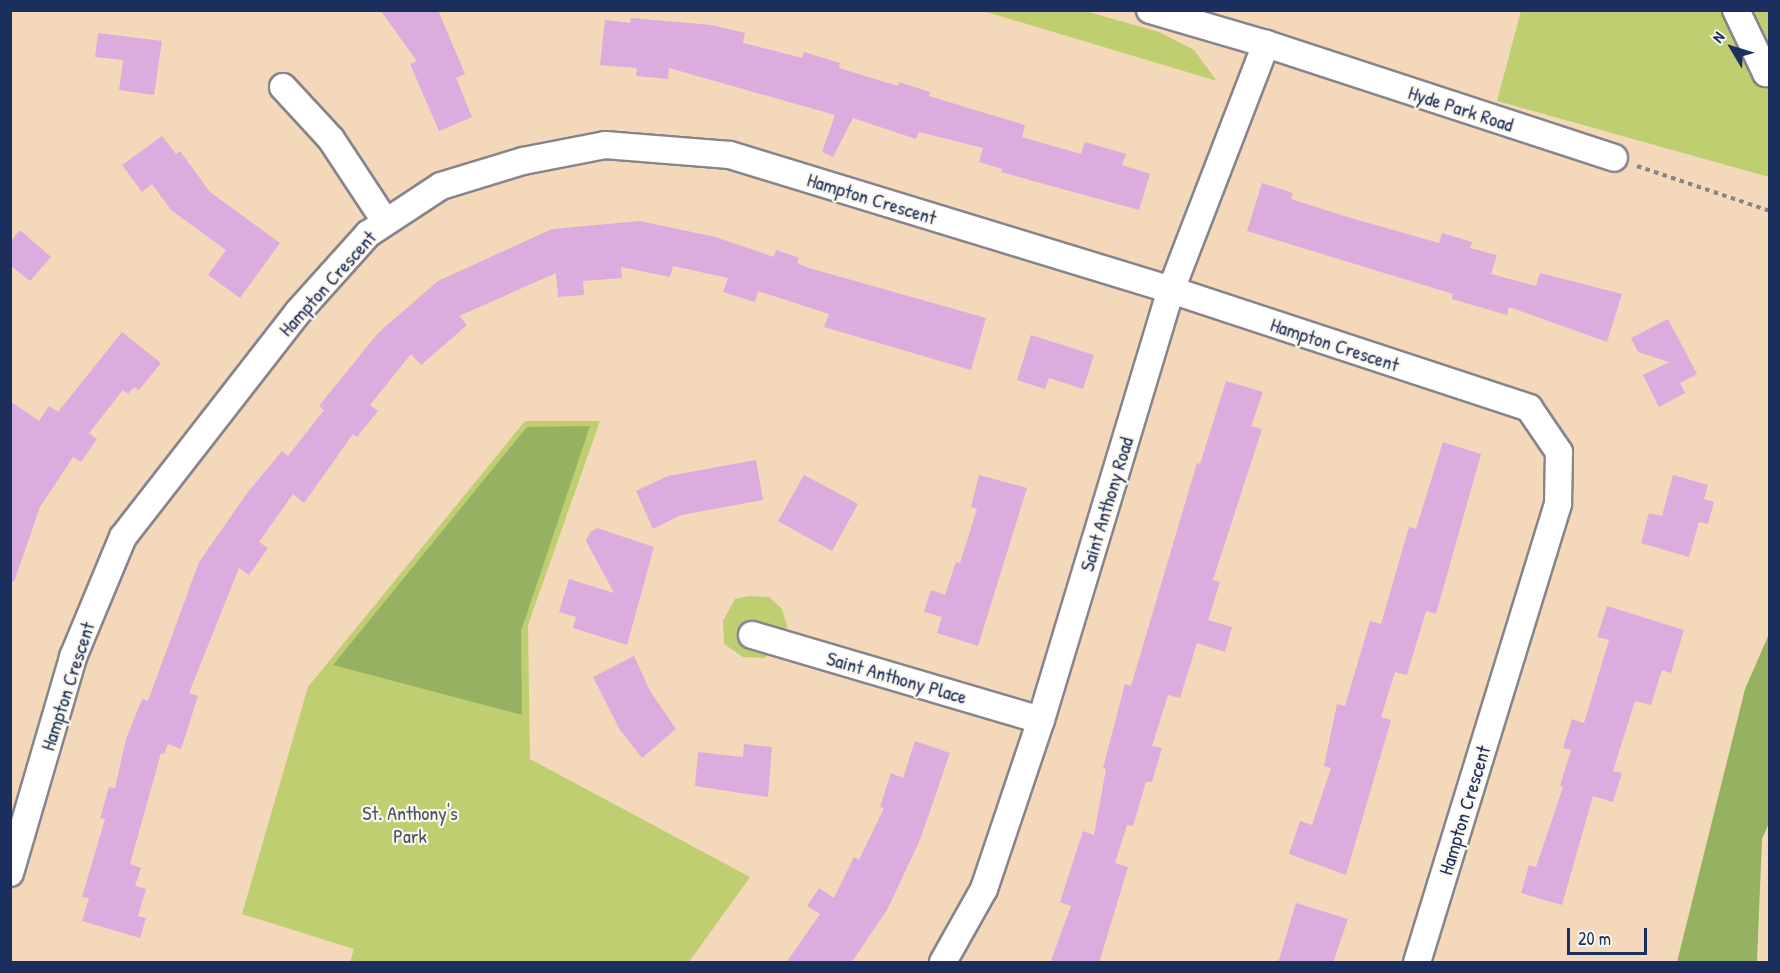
<!DOCTYPE html>
<html>
<head>
<meta charset="utf-8">
<style>
	body { margin:0 }
	#map { position:relative; width:1780px; height:973px; overflow:hidden; background:#f3d9ba; font-family:"Patrick Hand",sans-serif }
	div>[style] { position:absolute }
	.green>* { inset:0; background:#bfce71 }
	.forest>* { inset:0; background:#97b163 }
	.building>* { inset:0; background:#dbacdd }
	.path>* { height:4px; margin-top:-2px; transform-origin:0; background:repeating-linear-gradient(90deg,#87848c 0 4.5px,transparent 0 9px) }
	.roads { filter:drop-shadow(2px 0 #87848c) drop-shadow(-2px 0 #87848c) drop-shadow(0 2px #87848c) drop-shadow(0 -2px #87848c) }
	.minor>* { height:26px; margin:-13px; padding:0 13px; transform-origin:13px; border-radius:13px; background:#fff }
	span { translate:-50% -50%; white-space:nowrap; text-align:center; line-height:1.15; -webkit-text-stroke:4.5px #fbf7ec; paint-order:stroke }
	.street-label { font-size:20px; color:#1b2f5e }
	.park-label { font-size:20px; color:#445763 }
	.frame { position:absolute; inset:0; border:12px solid #1b2f5e; pointer-events:none }
	.north { position:absolute; left:1702px; top:18px; width:60px; height:60px; -webkit-text-stroke:4px #fbf7ec; paint-order:stroke; rotate:308deg; font-size:16px; font-weight:700; line-height:24px; text-align:center; color:#1b2f5e }
	.north::after { content:''; display:block; margin:auto; width:21px; height:27px; background:#1b2f5e; clip-path:polygon(50% 0,100% 100%,50% 72%,0 100%) }
	.scale { position:absolute; left:1567px; top:928px; width:80px; height:27px; box-sizing:border-box; border:3px solid #1b2f5e; border-top:0; padding-left:8px; font-size:18px; line-height:21px; white-space:nowrap; color:#1b2f5e; -webkit-text-stroke:4px #fbf7ec; paint-order:stroke }
</style>
</head>
<body>
<div id="map">
	<div class="green">
		<i style="clip-path:polygon(983px 11px,1085px 11px,1159px 32px,1194px 50px,1217px 81px)"></i>
		<i style="clip-path:polygon(1521px 11px,1769px 11px,1769px 177px,1497px 101px)"></i>
		<i style="clip-path:polygon(525px 421px,600px 421px,528px 625px,530px 759px,750px 877px,689px 962px,350px 962px,354px 949px,242px 914px,308px 687px)"></i>
		<i style="clip-path:polygon(749px 596px,769px 597px,782px 609px,787px 626px,781px 647px,764px 658px,743px 657px,724px 644px,723px 621px,735px 599px)"></i>
	</div>
	<div class="forest">
		<i style="clip-path:polygon(590px 426px,521px 631px,522px 715px,333px 665px,527px 427px)"></i>
		<i style="clip-path:polygon(1769px 634px,1770px 821px,1762px 839px,1757px 962px,1677px 962px,1745px 689px)"></i>
	</div>
	<div class="building">
		<i style="clip-path:polygon(380px 10px,438px 10px,465px 74px,456px 78px,472px 117px,439px 131px,410px 64px,417px 61px)"></i>
		<i style="clip-path:polygon(631px 18px,712px 25px,745px 33px,743px 43px,802px 58px,804px 52px,840px 63px,839px 68px,898px 86px,899px 82px,930px 92px,929px 96px,1025px 125px,1022px 137px,1081px 154px,1085px 142px,1126px 154px,1122px 165px,1150px 174px,1139px 210px,1001px 172px,1002px 169px,979px 162px,983px 148px,919px 132px,916px 139px,853px 118px,833px 157px,822px 152px,835px 115px,669px 68px,668px 79px,636px 76px,637px 68px,600px 65px,605px 20px,630px 23px)"></i>
		<i style="clip-path:polygon(98px 33px,162px 41px,154px 95px,119px 90px,123px 60px,95px 57px)"></i>
		<i style="clip-path:polygon(162px 136px,176px 154px,180px 151px,210px 192px,280px 243px,240px 298px,208px 275px,226px 250px,171px 210px,152px 184px,142px 192px,122px 165px)"></i>
		<i style="clip-path:polygon(1262px 183px,1293px 193px,1291px 199px,1344px 216px,1439px 243px,1442px 233px,1472px 242px,1470px 248px,1497px 255px,1491px 274px,1536px 286px,1540px 273px,1622px 294px,1607px 342px,1509px 307px,1507px 315px,1452px 299px,1453px 294px,1247px 231px)"></i>
		<i style="clip-path:polygon(640px 221px,715px 237px,774px 257px,776px 250px,799px 258px,797px 263px,809px 268px,986px 318px,971px 370px,824px 327px,829px 314px,758px 291px,755px 302px,723px 292px,728px 278px,673px 266px,670px 277px,621px 267px,622px 278px,583px 281px,584px 295px,558px 297px,556px 273px,459px 316px,467px 325px,421px 365px,411px 354px,370px 405px,378px 411px,357px 437px,353px 434px,304px 503px,293px 494px,259px 542px,268px 548px,249px 575px,239px 568px,189px 693px,198px 696px,181px 749px,168px 744px,164px 754px,161px 753px,130px 864px,141px 868px,135px 886px,146px 889px,138px 916px,146px 918px,140px 938px,82px 921px,89px 898px,82px 897px,105px 819px,100px 818px,109px 787px,115px 788px,126px 739px,142px 699px,148px 701px,199px 562px,248px 492px,282px 451px,288px 456px,324px 410px,319px 406px,378px 333px,438px 281px,552px 229px)"></i>
		<i style="clip-path:polygon(20px 230px,51px 257px,30px 281px,10px 265px,10px 242px)"></i>
		<i style="clip-path:polygon(1668px 319px,1697px 374px,1680px 383px,1685px 393px,1659px 407px,1643px 375px,1669px 362px,1638px 352px,1631px 338px)"></i>
		<i style="clip-path:polygon(122px 332px,161px 363px,139px 390px,134px 387px,128px 394px,123px 390px,89px 433px,97px 439px,81px 462px,73px 457px,40px 507px,14px 582px,10px 582px,10px 401px,39px 421px,49px 406px,58px 412px)"></i>
		<i style="clip-path:polygon(1031px 335px,1094px 355px,1083px 389px,1049px 378px,1045px 389px,1017px 380px)"></i>
		<i style="clip-path:polygon(1226px 381px,1263px 392px,1251px 426px,1262px 429px,1213px 580px,1220px 582px,1208px 620px,1232px 627px,1225px 652px,1197px 643px,1180px 698px,1168px 695px,1152px 746px,1162px 748px,1152px 782px,1146px 782px,1133px 826px,1127px 825px,1115px 863px,1128px 867px,1099px 963px,1050px 963px,1071px 906px,1060px 902px,1083px 831px,1094px 835px,1106px 769px,1103px 768px,1125px 684px,1131px 686px,1197px 463px,1200px 464px)"></i>
		<i style="clip-path:polygon(1443px 442px,1481px 454px,1436px 614px,1426px 611px,1407px 675px,1395px 672px,1381px 717px,1391px 720px,1346px 875px,1289px 854px,1300px 821px,1312px 825px,1331px 768px,1324px 766px,1337px 704px,1345px 706px,1370px 621px,1381px 624px,1409px 527px,1416px 529px)"></i>
		<i style="clip-path:polygon(756px 460px,763px 500px,681px 515px,653px 529px,636px 491px,668px 476px)"></i>
		<i style="clip-path:polygon(804px 475px,858px 504px,832px 551px,778px 521px)"></i>
		<i style="clip-path:polygon(979px 475px,1027px 488px,978px 646px,937px 633px,942px 617px,924px 612px,931px 590px,945px 595px,956px 562px,960px 563px,977px 509px,971px 507px)"></i>
		<i style="clip-path:polygon(1673px 475px,1708px 485px,1704px 499px,1714px 502px,1708px 524px,1699px 522px,1689px 557px,1641px 543px,1649px 513px,1662px 516px)"></i>
		<i style="clip-path:polygon(597px 528px,654px 547px,627px 645px,573px 628px,576px 617px,559px 612px,569px 579px,614px 593px,586px 541px,590px 532px)"></i>
		<i style="clip-path:polygon(1607px 606px,1684px 630px,1671px 673px,1662px 670px,1651px 705px,1635px 701px,1613px 771px,1622px 773px,1613px 802px,1593px 796px,1562px 905px,1521px 893px,1529px 865px,1536px 867px,1563px 787px,1560px 786px,1571px 750px,1563px 748px,1572px 719px,1584px 723px,1609px 640px,1597px 637px)"></i>
		<i style="clip-path:polygon(634px 656px,650px 691px,676px 729px,642px 758px,620px 730px,593px 677px)"></i>
		<i style="clip-path:polygon(915px 741px,950px 753px,920px 840px,887px 910px,851px 963px,786px 963px,820px 914px,807px 906px,819px 888px,834px 898px,854px 857px,859px 860px,884px 808px,880px 807px,891px 773px,903px 778px)"></i>
		<i style="clip-path:polygon(744px 744px,772px 747px,768px 797px,695px 786px,698px 752px,743px 757px)"></i>
		<i style="clip-path:polygon(1296px 903px,1348px 919px,1333px 963px,1278px 963px)"></i>
	</div>
	<div class="path">
		<i style="left:1637px;top:166px;width:140px;rotate:18.7deg"></i>
	</div>
	<div class="roads">
		<div class="minor">
			<i style="left:1150px;top:10px;width:121px;rotate:16.3deg"></i>
			<i style="left:1266px;top:44px;width:366px;rotate:18.1deg"></i>
			<i style="left:1736px;top:10px;width:70px;rotate:64.5deg"></i>
			<i style="left:1766px;top:73px;width:6px;rotate:-45deg"></i>
			<i style="left:283px;top:87px;width:71px;rotate:47.3deg"></i>
			<i style="left:331px;top:139px;width:98px;rotate:56.6deg"></i>
			<i style="left:752px;top:635px;width:301px;rotate:16.4deg"></i>
			<i style="left:10px;top:873px;width:225px;rotate:-73.7deg"></i>
			<i style="left:73px;top:657px;width:130px;rotate:-67.4deg"></i>
			<i style="left:123px;top:537px;width:285px;rotate:-52.1deg"></i>
			<i style="left:298px;top:312px;width:105px;rotate:-48.1deg"></i>
			<i style="left:368px;top:234px;width:87px;rotate:-33.3deg"></i>
			<i style="left:441px;top:186px;width:86px;rotate:-17deg"></i>
			<i style="left:523px;top:161px;width:84px;rotate:-11deg"></i>
			<i style="left:605px;top:145px;width:125px;rotate:4.6deg"></i>
			<i style="left:730px;top:155px;width:461px;rotate:17deg"></i>
			<i style="left:1171px;top:290px;width:377px;rotate:18.2deg"></i>
			<i style="left:1529px;top:408px;width:53px;rotate:55.7deg"></i>
			<i style="left:1559px;top:452px;width:52px;rotate:91.1deg"></i>
			<i style="left:1558px;top:504px;width:479px;rotate:107.1deg"></i>
			<i style="left:943px;top:962px;width:84px;rotate:-60.7deg"></i>
			<i style="left:984px;top:889px;width:178px;rotate:-71.4deg"></i>
			<i style="left:1041px;top:720px;width:449px;rotate:-73.2deg"></i>
			<i style="left:1171px;top:290px;width:264px;rotate:-68.9deg"></i>
		</div>
	</div>
	<div class="street-label">
		<span style="left:1461px;top:108px;rotate:18deg">Hyde Park Road</span>
		<span style="left:872px;top:198px;rotate:17deg">Hampton Crescent</span>
		<span style="left:327px;top:283px;rotate:-48deg">Hampton Crescent</span>
		<span style="left:1335px;top:344px;rotate:18deg">Hampton Crescent</span>
		<span style="left:1106px;top:504px;rotate:-73deg">Saint Anthony Road</span>
		<span style="left:897px;top:677px;rotate:16deg">Saint Anthony Place</span>
		<span style="left:67px;top:686px;rotate:-72deg">Hampton Crescent</span>
		<span style="left:1464px;top:810px;rotate:-73deg">Hampton Crescent</span>
	</div>
	<div class="park-label">
		<span style="left:410px;top:824px">St. Anthony's<br>Park</span>
	</div>
	<div class="frame"></div>
	<div class="north">N</div>
	<div class="scale">20 m</div>
</div>
</body>
</html>
